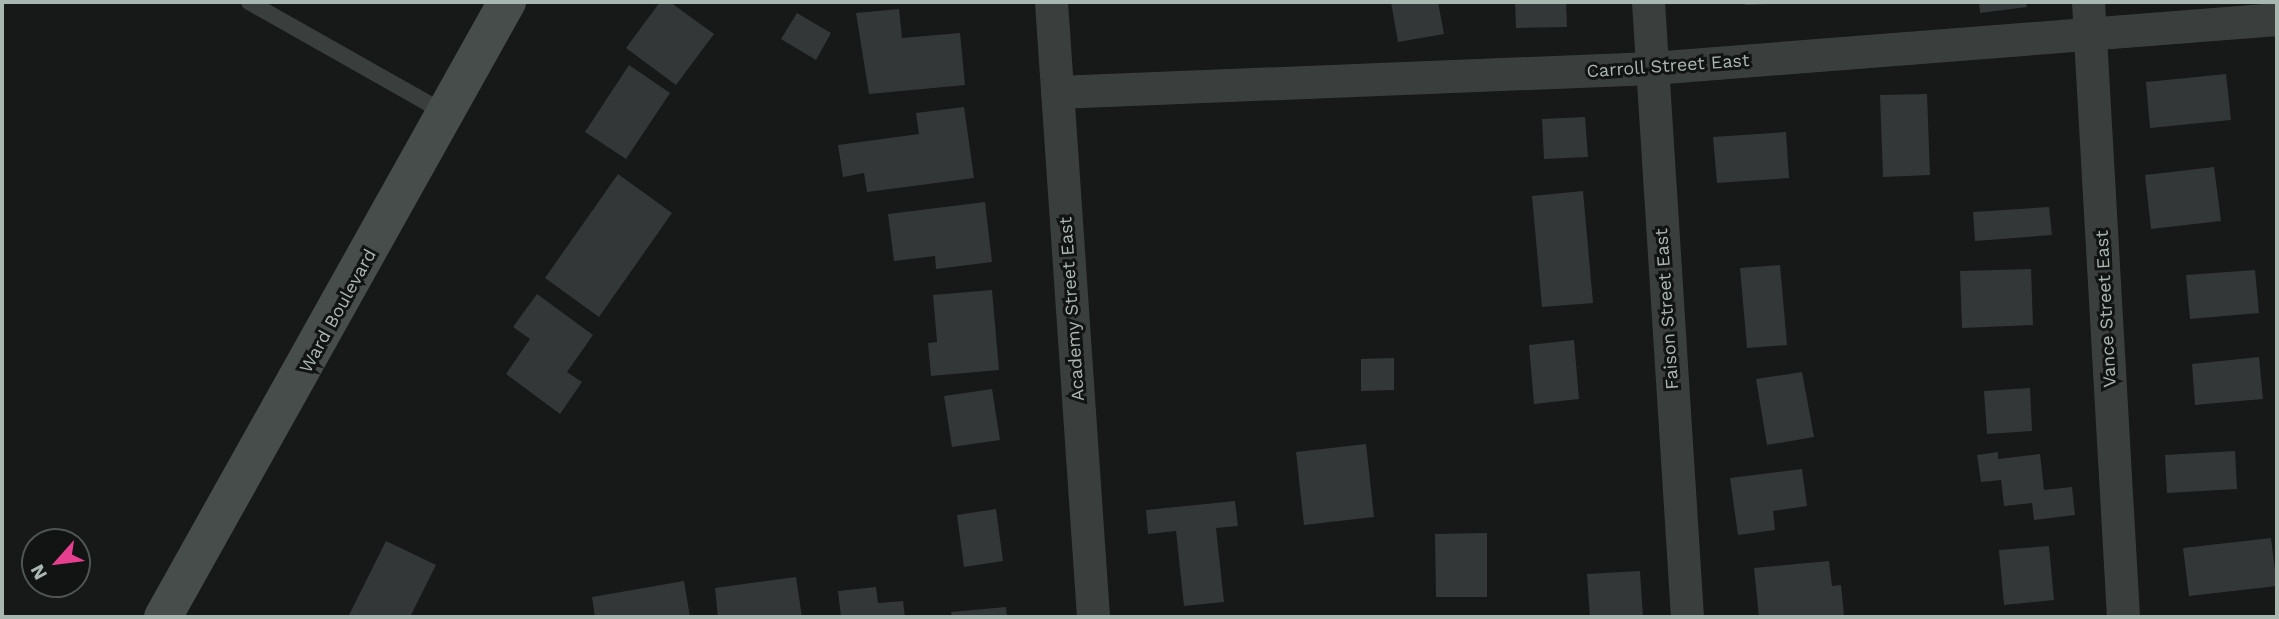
<!DOCTYPE html>
<html>
<head>
<meta charset="utf-8">
<style>
	body { margin:0 }
	#map { position:relative; width:2279px; height:619px; overflow:hidden; background:#171818; font-family:"Work Sans",sans-serif }
	div>[style] { position:absolute }
	.building>* { inset:0; background:#343737 }
	.lane>* { height:16px; margin:-8px; padding:0 8px; transform-origin:8px; border-radius:8px; background:#3a3f3d }
	.street>* { height:33px; margin:-16.5px; padding:0 16.5px; transform-origin:16.5px; border-radius:16.5px; background:#3a3f3d }
	.secondary>* { height:38px; margin:-19px; padding:0 19px; transform-origin:19px; border-radius:19px; background:#464d4a }
	span { translate:-50% -50%; white-space:nowrap; text-align:center; line-height:1.15; -webkit-text-stroke:6px #121313; paint-order:stroke }
	.street-label { font-size:18px; color:#a9b7b1 }
	.frame { position:absolute; inset:0; border:4px solid #a9b7b1; pointer-events:none }
	.north { position:absolute; left:21px; top:528px; width:70px; height:70px; box-sizing:border-box; background:#121313; border:2px solid #4e5552; border-radius:50%; rotate:242deg; font-size:19px; font-weight:700; line-height:28px; text-align:center; color:#a9b7b1 }
	.north::after { content:''; display:block; margin:auto; width:24px; height:32px; background:#e73f90; clip-path:polygon(50% 0,100% 100%,50% 72%,0 100%) }
</style>
</head>
<body>
<div id="map">
	<div class="building">
		<i style="clip-path:polygon(660px 2px,670px 2px,714px 34px,676px 85px,626px 48px)"></i>
		<i style="clip-path:polygon(1391px 2px,1438px 2px,1444px 34px,1398px 42px)"></i>
		<i style="clip-path:polygon(1515px 2px,1566px 2px,1567px 27px,1516px 28px)"></i>
		<i style="clip-path:polygon(1745px 2px,1768px 2px,1769px 4px,1745px 5px)"></i>
		<i style="clip-path:polygon(1979px 2px,2026px 2px,2027px 7px,1980px 13px)"></i>
		<i style="clip-path:polygon(899px 9px,902px 38px,960px 33px,965px 85px,869px 94px,856px 13px)"></i>
		<i style="clip-path:polygon(797px 13px,831px 33px,816px 60px,781px 39px)"></i>
		<i style="clip-path:polygon(629px 65px,670px 93px,626px 159px,585px 132px)"></i>
		<i style="clip-path:polygon(2226px 74px,2231px 120px,2150px 128px,2146px 82px)"></i>
		<i style="clip-path:polygon(1927px 94px,1930px 175px,1883px 177px,1880px 95px)"></i>
		<i style="clip-path:polygon(964px 107px,974px 178px,867px 192px,864px 173px,843px 177px,838px 145px,919px 134px,916px 113px)"></i>
		<i style="clip-path:polygon(1585px 117px,1588px 157px,1544px 159px,1542px 119px)"></i>
		<i style="clip-path:polygon(1786px 132px,1789px 178px,1717px 183px,1713px 137px)"></i>
		<i style="clip-path:polygon(2214px 167px,2221px 221px,2151px 229px,2145px 175px)"></i>
		<i style="clip-path:polygon(618px 174px,672px 213px,599px 317px,545px 278px)"></i>
		<i style="clip-path:polygon(1583px 191px,1593px 303px,1542px 307px,1532px 196px)"></i>
		<i style="clip-path:polygon(985px 202px,992px 262px,936px 269px,935px 256px,894px 261px,888px 214px)"></i>
		<i style="clip-path:polygon(2049px 207px,2052px 235px,1975px 241px,1973px 212px)"></i>
		<i style="clip-path:polygon(1780px 265px,1787px 345px,1747px 348px,1740px 268px)"></i>
		<i style="clip-path:polygon(2031px 269px,2033px 325px,1962px 328px,1960px 271px)"></i>
		<i style="clip-path:polygon(2255px 270px,2259px 313px,2190px 319px,2186px 275px)"></i>
		<i style="clip-path:polygon(992px 290px,999px 370px,931px 376px,928px 343px,937px 342px,933px 295px)"></i>
		<i style="clip-path:polygon(537px 294px,593px 335px,567px 372px,582px 382px,560px 414px,506px 374px,530px 339px,513px 327px)"></i>
		<i style="clip-path:polygon(1574px 340px,1579px 399px,1534px 404px,1529px 345px)"></i>
		<i style="clip-path:polygon(2259px 357px,2263px 399px,2195px 405px,2192px 364px)"></i>
		<i style="clip-path:polygon(1394px 358px,1394px 390px,1361px 391px,1361px 359px)"></i>
		<i style="clip-path:polygon(1802px 372px,1814px 437px,1767px 445px,1756px 379px)"></i>
		<i style="clip-path:polygon(2030px 388px,2032px 431px,1987px 434px,1984px 391px)"></i>
		<i style="clip-path:polygon(992px 389px,1000px 440px,952px 447px,944px 396px)"></i>
		<i style="clip-path:polygon(1366px 444px,1374px 517px,1304px 525px,1296px 452px)"></i>
		<i style="clip-path:polygon(2235px 451px,2237px 489px,2167px 493px,2165px 455px)"></i>
		<i style="clip-path:polygon(1998px 452px,1998px 459px,2040px 454px,2044px 490px,2072px 487px,2075px 515px,2034px 520px,2032px 503px,2004px 506px,2001px 480px,1981px 482px,1977px 455px)"></i>
		<i style="clip-path:polygon(1802px 469px,1807px 506px,1773px 511px,1775px 530px,1738px 535px,1730px 478px)"></i>
		<i style="clip-path:polygon(1235px 501px,1238px 526px,1216px 528px,1224px 602px,1184px 606px,1176px 531px,1148px 534px,1146px 510px)"></i>
		<i style="clip-path:polygon(996px 509px,1003px 561px,964px 567px,957px 515px)"></i>
		<i style="clip-path:polygon(1487px 533px,1487px 597px,1436px 597px,1435px 534px)"></i>
		<i style="clip-path:polygon(2271px 538px,2277px 586px,2189px 596px,2183px 548px)"></i>
		<i style="clip-path:polygon(386px 541px,436px 565px,410px 617px,348px 617px)"></i>
		<i style="clip-path:polygon(2049px 546px,2054px 600px,2004px 605px,1999px 550px)"></i>
		<i style="clip-path:polygon(1829px 561px,1832px 586px,1841px 585px,1844px 615px,1759px 617px,1754px 568px)"></i>
		<i style="clip-path:polygon(1640px 571px,1643px 617px,1590px 617px,1587px 574px)"></i>
		<i style="clip-path:polygon(796px 577px,802px 617px,718px 617px,715px 588px)"></i>
		<i style="clip-path:polygon(684px 581px,690px 617px,595px 617px,592px 597px)"></i>
		<i style="clip-path:polygon(876px 587px,878px 603px,903px 601px,905px 617px,841px 617px,838px 591px)"></i>
		<i style="clip-path:polygon(1006px 607px,1007px 617px,952px 617px,951px 612px)"></i>
	</div>
	<div class="lane">
		<i style="left:249px;top:2px;width:225px;rotate:29.5deg"></i>
	</div>
	<div class="street">
		<i style="left:1051px;top:2px;width:616px;rotate:86.09deg"></i>
		<i style="left:1648px;top:2px;width:616px;rotate:86.37deg"></i>
		<i style="left:2088px;top:2px;width:616px;rotate:86.74deg"></i>
		<i style="left:1057px;top:92px;width:595px;rotate:-2.31deg"></i>
		<i style="left:1652px;top:68px;width:627px;rotate:-4.48deg"></i>
	</div>
	<div class="secondary">
		<i style="left:163px;top:617px;width:705px;rotate:-60.78deg"></i>
	</div>
	<div class="street-label">
		<span style="left:1668px;top:66px;rotate:-4deg">Carroll Street East</span>
		<span style="left:1072px;top:309px;rotate:-94deg">Academy Street East</span>
		<span style="left:1667px;top:309px;rotate:-94deg">Faison Street East</span>
		<span style="left:2106px;top:309px;rotate:-93deg">Vance Street East</span>
		<span style="left:338px;top:311px;rotate:-61deg">Ward Boulevard</span>
	</div>
	<div class="frame"></div>
	<div class="north">N</div>
</div>
</body>
</html>
